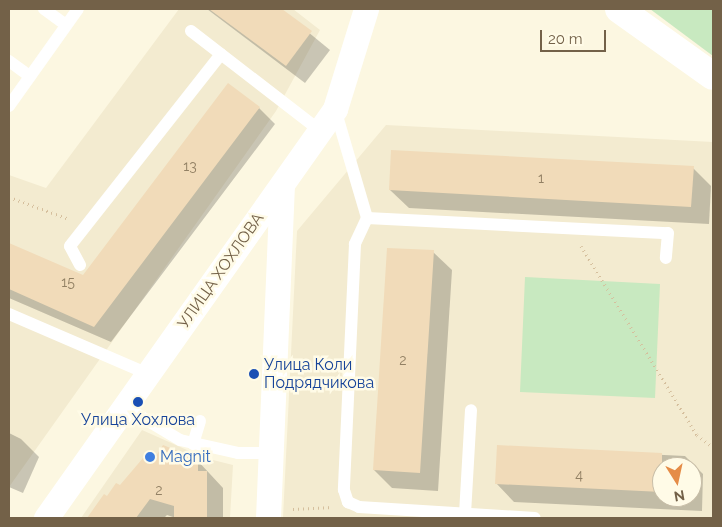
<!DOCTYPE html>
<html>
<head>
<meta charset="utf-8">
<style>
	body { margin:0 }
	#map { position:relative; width:722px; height:527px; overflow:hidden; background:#fcf7e1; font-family:Raleway,sans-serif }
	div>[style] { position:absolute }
	.residential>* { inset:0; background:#f3ebd0 }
	.green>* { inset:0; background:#c8e9c0 }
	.shadow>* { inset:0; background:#0003 }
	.building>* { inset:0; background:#f1dbb9 }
	.path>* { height:3px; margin-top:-1.5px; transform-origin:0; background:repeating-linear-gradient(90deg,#d5bf9d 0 1px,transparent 0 5px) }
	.service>* { height:12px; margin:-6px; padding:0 6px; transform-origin:6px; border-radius:6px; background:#fff }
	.minor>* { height:25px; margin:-12.5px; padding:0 12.5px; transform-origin:12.5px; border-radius:12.5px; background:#fff }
	.tertiary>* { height:28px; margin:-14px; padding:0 14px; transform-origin:14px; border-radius:14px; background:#fff }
	.dots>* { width:14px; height:14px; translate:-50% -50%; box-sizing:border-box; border:2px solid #fffbe7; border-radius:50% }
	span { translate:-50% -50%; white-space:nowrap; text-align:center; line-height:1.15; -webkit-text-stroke:5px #fffbe7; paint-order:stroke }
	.number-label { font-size:14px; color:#928064 }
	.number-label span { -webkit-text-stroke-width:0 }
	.street-label { font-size:16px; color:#736148 }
	.transit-label { font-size:16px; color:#164399 }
	.left { translate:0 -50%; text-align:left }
	.shop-label { font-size:16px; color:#366cbe }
	.frame { position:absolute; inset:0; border:10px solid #736148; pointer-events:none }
	.north { position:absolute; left:652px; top:457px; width:50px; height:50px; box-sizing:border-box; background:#fffbe7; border:1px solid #c7bda7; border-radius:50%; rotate:170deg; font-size:14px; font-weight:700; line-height:20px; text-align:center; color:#736148 }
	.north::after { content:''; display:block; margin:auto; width:18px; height:22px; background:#e58c47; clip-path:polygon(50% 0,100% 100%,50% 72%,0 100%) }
	.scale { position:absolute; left:540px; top:30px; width:66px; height:22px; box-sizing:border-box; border:2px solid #736148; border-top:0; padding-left:6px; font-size:15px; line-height:18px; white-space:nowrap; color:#736148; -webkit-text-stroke:4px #fffbe7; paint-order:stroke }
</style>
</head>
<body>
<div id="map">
	<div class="residential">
		<i style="clip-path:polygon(179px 9px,293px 9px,320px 30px,276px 111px,9px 487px,9px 175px,46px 188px)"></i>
		<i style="clip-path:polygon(evenodd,386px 125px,713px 142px,713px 518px,283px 518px,297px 231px,386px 125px,662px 467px,692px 467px,692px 497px,662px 497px,662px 467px)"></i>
		<i style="clip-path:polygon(142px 430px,205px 458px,233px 465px,230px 518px,81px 518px)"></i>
	</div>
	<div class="green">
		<i style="clip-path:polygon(650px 9px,713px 9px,713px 56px)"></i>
		<i style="clip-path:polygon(525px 277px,660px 284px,655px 398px,520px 392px)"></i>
	</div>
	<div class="shadow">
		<i style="clip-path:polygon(207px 9px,280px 9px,330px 50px,305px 83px)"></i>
		<i style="clip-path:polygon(259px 108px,275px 124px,111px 342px,9px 298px,9px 244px,84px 277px)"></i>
		<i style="clip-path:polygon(693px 168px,711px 186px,709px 224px,409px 208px,390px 190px)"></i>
		<i style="clip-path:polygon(433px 252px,452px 270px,438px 491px,392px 488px,374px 470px)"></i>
		<i style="clip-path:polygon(9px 433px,21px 439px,39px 457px,23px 493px,9px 487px)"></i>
		<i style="clip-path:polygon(evenodd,498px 447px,685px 456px,703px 474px,702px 511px,514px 502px,496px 483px,498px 447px,662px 467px,692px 467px,692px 497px,662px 497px,662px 467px)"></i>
		<i style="clip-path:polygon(156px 457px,197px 460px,223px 488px,223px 518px,176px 518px,167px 515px,164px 518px,88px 518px,104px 496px,107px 498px)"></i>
	</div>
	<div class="building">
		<i style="clip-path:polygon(209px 9px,282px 9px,312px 31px,286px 66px)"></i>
		<i style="clip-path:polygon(228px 83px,260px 107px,94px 327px,9px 289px,9px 243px,83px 275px)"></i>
		<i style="clip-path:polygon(391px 150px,694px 166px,691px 207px,389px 190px)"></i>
		<i style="clip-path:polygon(387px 248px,434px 250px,420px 473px,373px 470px)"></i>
		<i style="clip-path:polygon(163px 445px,198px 459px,198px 471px,207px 471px,207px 518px,174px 518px,174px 506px,150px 499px,136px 518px,87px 518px,104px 494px,107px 496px,116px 483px,120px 485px,149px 451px,156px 456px)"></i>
		<i style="clip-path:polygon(497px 445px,662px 453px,662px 492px,495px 484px)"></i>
	</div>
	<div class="path">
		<i style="left:9px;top:197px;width:64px;rotate:20.1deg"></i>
		<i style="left:581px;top:246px;width:222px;rotate:58.5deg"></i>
		<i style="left:697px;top:435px;width:20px;rotate:37deg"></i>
		<i style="left:293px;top:509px;width:40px;rotate:-2.9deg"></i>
	</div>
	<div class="service">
		<i style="left:44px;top:9px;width:27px;rotate:36deg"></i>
		<i style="left:191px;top:31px;width:162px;rotate:37.7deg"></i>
		<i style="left:9px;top:61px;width:26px;rotate:36deg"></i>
		<i style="left:9px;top:106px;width:119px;rotate:-54.6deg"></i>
		<i style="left:335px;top:109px;width:114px;rotate:73.6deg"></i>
		<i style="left:367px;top:218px;width:301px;rotate:2.9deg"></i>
		<i style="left:668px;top:233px;width:25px;rotate:95deg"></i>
		<i style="left:367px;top:218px;width:29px;rotate:115deg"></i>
		<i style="left:355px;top:244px;width:246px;rotate:92.6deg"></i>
		<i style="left:344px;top:490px;width:13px;rotate:72deg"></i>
		<i style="left:348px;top:502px;width:12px;rotate:24deg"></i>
		<i style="left:359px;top:507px;width:176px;rotate:3.6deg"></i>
		<i style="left:80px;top:265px;width:21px;rotate:-118deg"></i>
		<i style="left:70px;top:246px;width:244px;rotate:-51.8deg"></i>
		<i style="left:9px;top:314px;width:151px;rotate:23.3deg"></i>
		<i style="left:125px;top:407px;width:64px;rotate:31deg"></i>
		<i style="left:180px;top:440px;width:59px;rotate:12.6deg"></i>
		<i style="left:238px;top:453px;width:33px"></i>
		<i style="left:193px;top:444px;width:24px;rotate:-73deg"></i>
		<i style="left:465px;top:514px;width:104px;rotate:-86.7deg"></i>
	</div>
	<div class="minor">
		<i style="left:46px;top:518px;width:501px;rotate:-54.75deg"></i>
		<i style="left:335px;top:109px;width:105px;rotate:-72.8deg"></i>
		<i style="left:268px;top:518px;width:332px;rotate:-87.6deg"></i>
	</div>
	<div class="tertiary">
		<i style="left:619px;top:9px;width:115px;rotate:35.5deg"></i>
	</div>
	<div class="dots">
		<i style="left:254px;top:374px;background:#1a4fb4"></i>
		<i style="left:138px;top:402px;background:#1a4fb4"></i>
		<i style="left:150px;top:457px;background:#3f7fe0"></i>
	</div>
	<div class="number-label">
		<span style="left:190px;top:166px">13</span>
		<span style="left:541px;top:178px">1</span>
		<span style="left:68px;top:282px">15</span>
		<span style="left:403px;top:360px">2</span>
		<span style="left:579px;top:475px">4</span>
		<span style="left:159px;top:490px">2</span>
	</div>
	<div class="street-label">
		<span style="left:221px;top:271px;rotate:-55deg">УЛИЦА ХОХЛОВА</span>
	</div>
	<div class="transit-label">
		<span class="left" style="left:264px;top:374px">Улица Коли<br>Подрядчикова</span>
		<span style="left:138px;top:420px">Улица Хохлова</span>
	</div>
	<div class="shop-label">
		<span class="left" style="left:160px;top:457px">Magnit</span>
	</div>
	<div class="frame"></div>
	<div class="north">N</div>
	<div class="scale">20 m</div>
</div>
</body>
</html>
